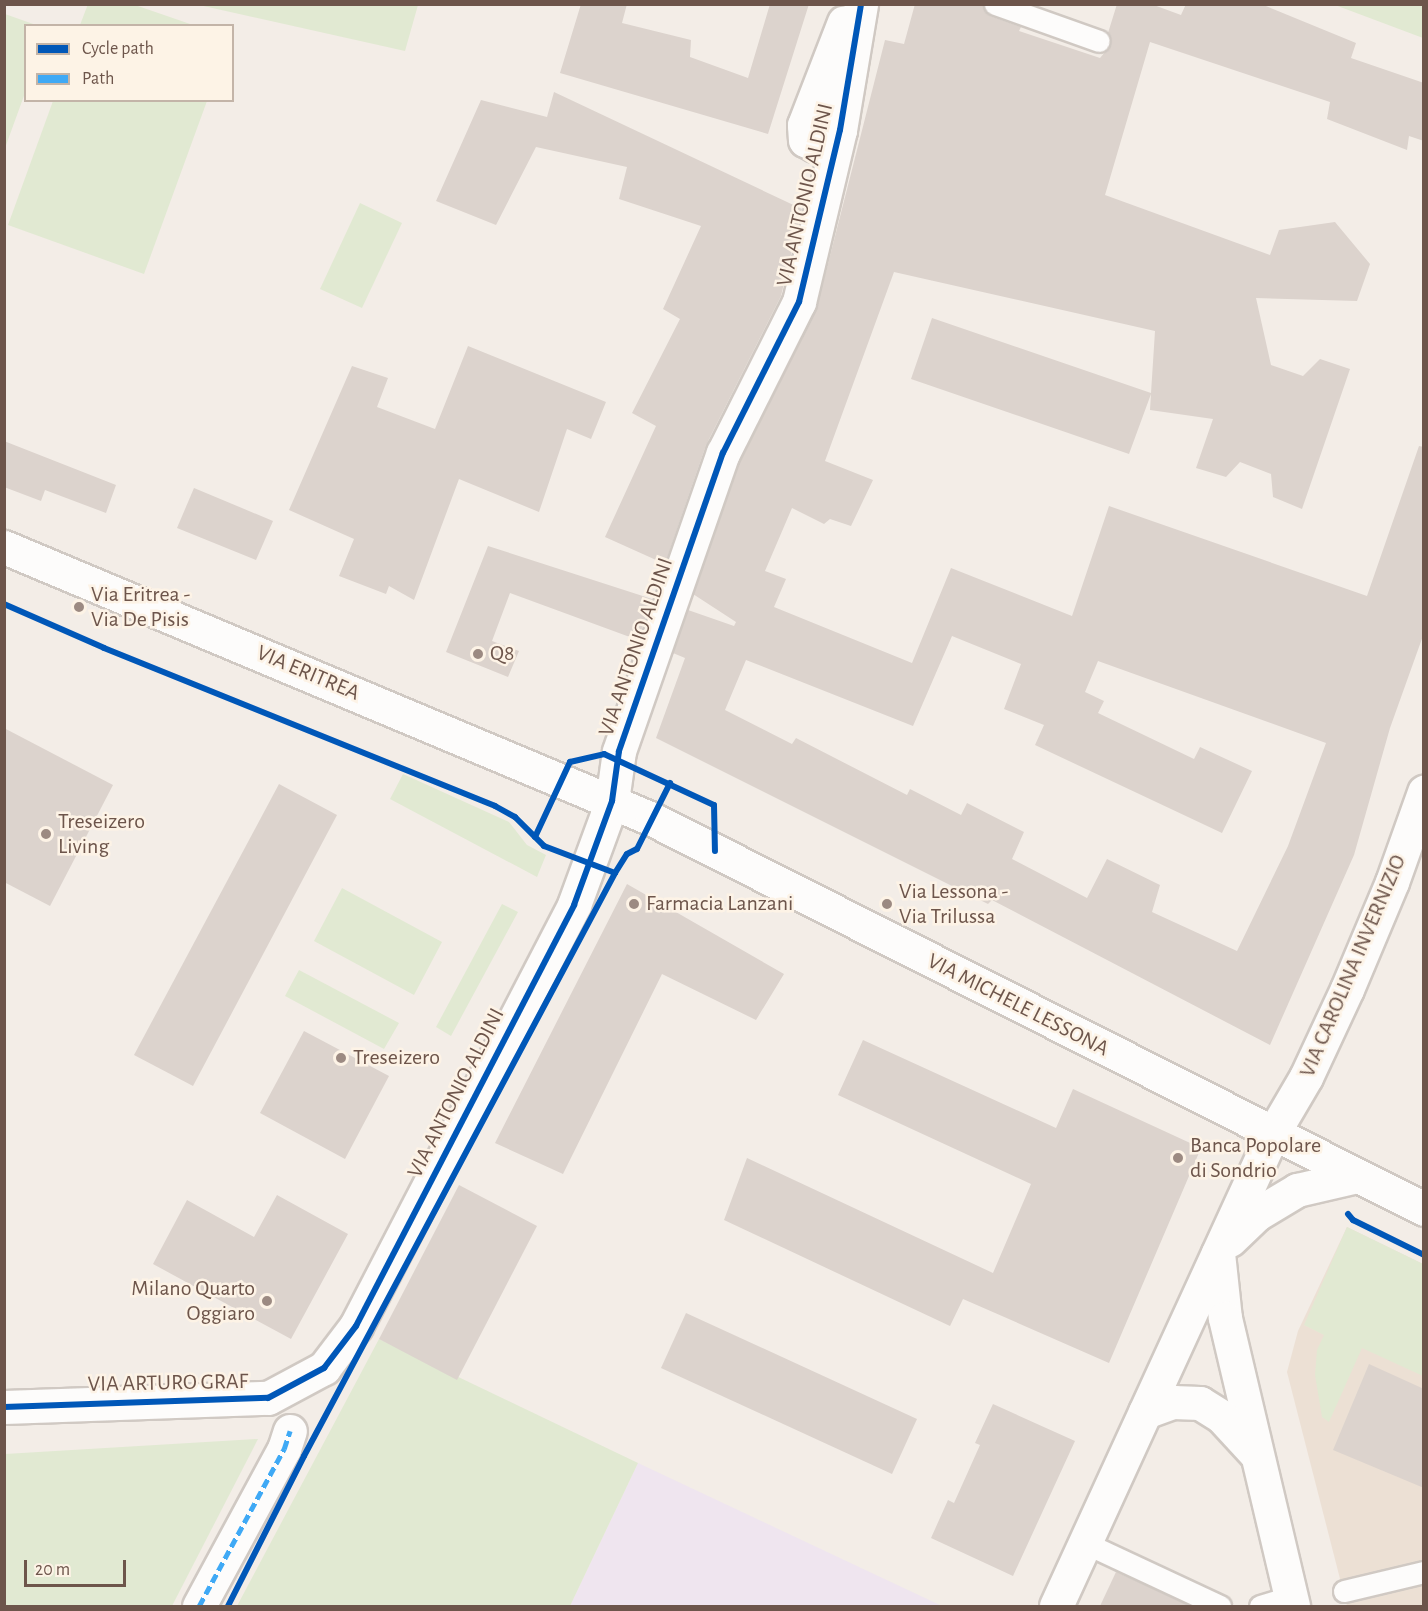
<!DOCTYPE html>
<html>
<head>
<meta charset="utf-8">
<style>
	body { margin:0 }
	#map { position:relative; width:1428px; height:1611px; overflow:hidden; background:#f3ede7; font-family:"Alegreya Sans",sans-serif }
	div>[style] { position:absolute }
	.residential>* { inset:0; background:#ece0d4 }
	.education>* { inset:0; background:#efe5ef }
	.green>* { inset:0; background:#e1e9d2 }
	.building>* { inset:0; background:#dcd3cd }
	.roads { filter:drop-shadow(2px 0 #d0c9c3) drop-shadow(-2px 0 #d0c9c3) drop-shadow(0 2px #d0c9c3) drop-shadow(0 -2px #d0c9c3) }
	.lane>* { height:21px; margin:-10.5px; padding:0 10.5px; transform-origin:10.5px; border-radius:10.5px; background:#fdfcfb }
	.street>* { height:33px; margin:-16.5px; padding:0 16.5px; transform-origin:16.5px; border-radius:16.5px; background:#fdfcfb }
	.secondary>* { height:33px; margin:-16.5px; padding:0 16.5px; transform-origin:16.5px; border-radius:16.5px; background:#fdfcfb }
	.quiet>* { height:4.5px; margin-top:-2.25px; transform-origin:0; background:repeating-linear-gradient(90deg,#3fa9f5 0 9px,transparent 0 13.5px) }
	.cycleway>* { height:6px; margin:-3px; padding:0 3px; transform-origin:3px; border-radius:3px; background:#0057b8 }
	.dots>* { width:16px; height:16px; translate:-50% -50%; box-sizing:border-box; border:3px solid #fdf3e6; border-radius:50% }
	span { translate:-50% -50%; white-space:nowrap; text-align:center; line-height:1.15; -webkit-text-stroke:5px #fdf3e6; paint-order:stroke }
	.street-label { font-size:22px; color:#6d554b }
	.poi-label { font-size:22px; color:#6d554b }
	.left { translate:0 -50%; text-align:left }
	.right { translate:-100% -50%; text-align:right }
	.frame { position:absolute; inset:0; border:6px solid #6d554b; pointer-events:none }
	.legend { position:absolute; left:24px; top:24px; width:210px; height:78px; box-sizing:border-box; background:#fdf3e6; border:2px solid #c3b4a8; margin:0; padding:8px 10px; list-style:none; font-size:18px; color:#6d554b }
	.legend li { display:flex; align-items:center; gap:12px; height:30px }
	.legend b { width:30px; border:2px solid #c3b4a8 }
	.scale { position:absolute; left:24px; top:1560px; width:102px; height:27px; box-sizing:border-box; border:3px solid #6d554b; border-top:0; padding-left:8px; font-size:18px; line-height:21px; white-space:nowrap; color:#6d554b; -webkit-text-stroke:4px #fdf3e6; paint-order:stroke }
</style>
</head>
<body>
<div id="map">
	<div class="residential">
		<i style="clip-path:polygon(1347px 1227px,1423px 1264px,1423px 1606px,1347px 1606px,1287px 1372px,1298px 1331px)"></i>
	</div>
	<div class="education">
		<i style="clip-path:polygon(638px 1463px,942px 1606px,570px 1606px)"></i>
	</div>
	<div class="green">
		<i style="clip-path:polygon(88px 4px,135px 5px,193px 25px,80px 25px)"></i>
		<i style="clip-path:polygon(199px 5px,418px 5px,405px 51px)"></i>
		<i style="clip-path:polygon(1335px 5px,1423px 5px,1423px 38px)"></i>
		<i style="clip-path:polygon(5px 14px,36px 25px,26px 26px,25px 93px,5px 148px)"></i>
		<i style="clip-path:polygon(53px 101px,207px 101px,144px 274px,8px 225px)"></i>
		<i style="clip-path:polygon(360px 203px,402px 223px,362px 308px,320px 289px)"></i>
		<i style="clip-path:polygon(403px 774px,509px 822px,527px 845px,546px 855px,537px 877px,390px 799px)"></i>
		<i style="clip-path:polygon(342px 888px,442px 942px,414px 995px,314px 941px)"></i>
		<i style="clip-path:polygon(502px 904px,518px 912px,451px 1036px,436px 1027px)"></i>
		<i style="clip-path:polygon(299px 970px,399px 1023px,384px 1049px,285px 996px)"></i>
		<i style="clip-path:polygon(1347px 1227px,1423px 1264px,1423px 1376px,1362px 1348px,1329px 1422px,1322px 1417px,1315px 1375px,1317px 1350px,1324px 1335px,1304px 1325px)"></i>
		<i style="clip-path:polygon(379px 1339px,638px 1463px,570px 1606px,237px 1606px)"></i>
		<i style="clip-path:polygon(258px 1439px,172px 1606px,5px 1606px,5px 1454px)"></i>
	</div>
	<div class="building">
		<i style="clip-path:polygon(581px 4px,627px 4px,622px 23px,691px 40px,690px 57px,748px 78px,770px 4px,809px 4px,768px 134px,560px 73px)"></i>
		<i style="clip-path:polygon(evenodd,915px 4px,983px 4px,990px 16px,1021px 27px,1019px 31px,1100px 58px,1111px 45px,1108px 33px,1117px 4px,1151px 4px,1181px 15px,1186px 4px,1261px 4px,1356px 43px,1351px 58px,1424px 83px,1424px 141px,1409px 136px,1407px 150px,1327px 119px,1330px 102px,1150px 42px,1105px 195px,1270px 255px,1279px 230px,1335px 222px,1370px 264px,1357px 301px,1256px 298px,1271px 365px,1303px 376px,1320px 359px,1350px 369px,1302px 509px,1273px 497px,1271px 474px,1240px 462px,1226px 477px,1196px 468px,1213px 419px,1150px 410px,1151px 394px,1129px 454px,911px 379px,932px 318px,1151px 393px,1155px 331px,894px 272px,825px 461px,873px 480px,851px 526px,830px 519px,824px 524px,792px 508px,765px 571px,786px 579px,774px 607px,912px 663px,951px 568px,1072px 616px,1109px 506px,1367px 596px,1419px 446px,1424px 447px,1424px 633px,1390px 728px,1354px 855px,1270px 1045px,992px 900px,988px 904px,656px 738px,685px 658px,673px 653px,688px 610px,734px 626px,736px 622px,693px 594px,740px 460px,817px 307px,885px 40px,904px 44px,915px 4px,952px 636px,1021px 664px,1004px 709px,1044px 725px,1035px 745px,1222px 833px,1252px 771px,1200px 747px,1194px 759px,1098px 713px,1104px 701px,1085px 692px,1098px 661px,1326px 743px,1288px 846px,1237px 951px,1152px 912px,1160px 885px,1107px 859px,1087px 898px,1012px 859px,1024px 832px,967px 803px,961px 815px,910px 789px,907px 795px,796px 738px,792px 744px,725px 710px,746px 660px,913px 726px,952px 636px)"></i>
		<i style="clip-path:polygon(554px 92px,802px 209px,781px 296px,706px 445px,665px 564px,605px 537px,656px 426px,632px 413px,680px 319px,663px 309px,701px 226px,619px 199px,627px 167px,536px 147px,496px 225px,436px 201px,481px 100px,547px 117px)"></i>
		<i style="clip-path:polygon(468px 346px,606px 402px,591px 439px,567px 429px,539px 512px,459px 479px,414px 600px,389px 586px,386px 594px,339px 576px,354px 539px,289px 510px,352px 366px,388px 378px,377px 407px,435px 429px)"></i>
		<i style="clip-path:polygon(4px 441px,116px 485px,106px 513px,45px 490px,41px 501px,4px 487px)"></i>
		<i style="clip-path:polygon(194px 488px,273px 521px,256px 560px,177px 528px)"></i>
		<i style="clip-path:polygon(488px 546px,652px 599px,638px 640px,510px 593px,492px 641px,519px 651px,508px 677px,446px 652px)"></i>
		<i style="clip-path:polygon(4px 728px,113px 785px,50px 906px,4px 882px)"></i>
		<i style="clip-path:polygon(279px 784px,337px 815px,193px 1086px,134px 1055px)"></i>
		<i style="clip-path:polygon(627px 884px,784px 974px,756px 1020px,662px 974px,563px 1174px,495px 1143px)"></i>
		<i style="clip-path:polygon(304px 1031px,389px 1076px,345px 1159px,260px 1113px)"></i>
		<i style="clip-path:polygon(863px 1040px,1056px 1128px,1073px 1089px,1201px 1148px,1109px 1363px,963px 1299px,950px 1326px,724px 1220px,747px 1158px,993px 1273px,1031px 1184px,838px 1095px)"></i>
		<i style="clip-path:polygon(459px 1185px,537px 1226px,457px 1380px,379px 1339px)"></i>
		<i style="clip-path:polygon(277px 1195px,348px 1234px,291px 1339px,153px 1264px,187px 1200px,254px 1237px)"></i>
		<i style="clip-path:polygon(686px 1313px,917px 1419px,892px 1474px,661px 1368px)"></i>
		<i style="clip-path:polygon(1369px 1364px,1424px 1389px,1424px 1488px,1333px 1450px)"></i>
		<i style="clip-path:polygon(993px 1404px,1075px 1441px,1013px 1576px,931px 1538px,948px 1500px,954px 1503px,980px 1445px,975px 1443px)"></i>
		<i style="clip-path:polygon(1116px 1572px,1165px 1594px,1191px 1606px,1100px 1606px)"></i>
	</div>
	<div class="roads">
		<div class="lane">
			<i style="left:995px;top:4px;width:110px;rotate:19.6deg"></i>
			<i style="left:1085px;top:1543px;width:149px;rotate:25deg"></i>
			<i style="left:1344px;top:1591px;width:82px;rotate:-13.4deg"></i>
			<i style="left:1260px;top:1606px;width:31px;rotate:-17deg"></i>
		</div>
		<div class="street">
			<i style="left:840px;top:130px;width:15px;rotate:132deg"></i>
			<i style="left:830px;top:141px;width:16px;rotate:165deg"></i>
			<i style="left:815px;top:145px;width:11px;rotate:-153deg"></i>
			<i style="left:805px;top:140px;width:15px;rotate:-94deg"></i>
			<i style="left:804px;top:125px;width:110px;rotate:-68.8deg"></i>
			<i style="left:1230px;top:1240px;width:37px;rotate:-44deg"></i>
			<i style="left:1257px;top:1214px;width:47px;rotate:-31deg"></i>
			<i style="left:1297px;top:1190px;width:62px;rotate:-13.1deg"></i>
			<i style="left:1218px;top:1253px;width:65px;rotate:83.9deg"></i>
			<i style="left:1225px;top:1318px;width:296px;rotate:76.7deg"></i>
			<i style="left:4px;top:1407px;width:264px;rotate:-2deg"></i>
			<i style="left:268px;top:1398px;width:64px;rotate:-28.2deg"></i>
			<i style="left:324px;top:1368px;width:53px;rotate:-52.7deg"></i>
			<i style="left:356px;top:1326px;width:474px;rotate:-62.6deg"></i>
			<i style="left:574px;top:905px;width:111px;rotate:-69.9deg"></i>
			<i style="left:612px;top:801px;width:50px;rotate:-82deg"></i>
			<i style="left:619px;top:751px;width:316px;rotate:-70.8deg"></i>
			<i style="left:723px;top:453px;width:169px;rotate:-63.3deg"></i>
			<i style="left:799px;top:302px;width:177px;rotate:-76.6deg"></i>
			<i style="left:840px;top:130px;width:128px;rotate:-80.5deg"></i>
			<i style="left:1145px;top:1412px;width:30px;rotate:-20deg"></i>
			<i style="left:1173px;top:1402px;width:27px;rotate:2deg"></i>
			<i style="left:1200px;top:1403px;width:26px;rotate:32deg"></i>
			<i style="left:1222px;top:1417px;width:50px;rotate:47.4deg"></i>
			<i style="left:199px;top:1606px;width:179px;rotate:-61.6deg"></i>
			<i style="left:284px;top:1449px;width:19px;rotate:-72deg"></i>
			<i style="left:1056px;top:1606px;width:518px;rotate:-65.36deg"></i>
			<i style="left:1272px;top:1135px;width:67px;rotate:-59.6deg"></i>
			<i style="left:1306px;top:1077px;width:97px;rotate:-65deg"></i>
			<i style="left:1347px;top:989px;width:116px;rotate:-67.2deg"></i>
			<i style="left:1392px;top:882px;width:96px;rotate:-70.4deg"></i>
		</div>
		<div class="secondary">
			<i style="left:4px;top:547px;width:703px;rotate:22.77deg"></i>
			<i style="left:652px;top:819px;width:865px;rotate:26.8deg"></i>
		</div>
	</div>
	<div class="quiet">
		<i style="left:199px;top:1606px;width:179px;rotate:-61.6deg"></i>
		<i style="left:284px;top:1449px;width:19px;rotate:-72deg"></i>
	</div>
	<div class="cycleway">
		<i style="left:4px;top:604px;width:109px;rotate:23.7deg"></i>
		<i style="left:104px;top:648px;width:422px;rotate:22deg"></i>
		<i style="left:495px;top:806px;width:23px;rotate:29deg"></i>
		<i style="left:515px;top:817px;width:41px;rotate:45deg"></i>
		<i style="left:544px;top:846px;width:76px;rotate:20.8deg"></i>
		<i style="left:535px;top:837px;width:83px;rotate:-65deg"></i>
		<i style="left:570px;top:762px;width:35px;rotate:-13deg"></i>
		<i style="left:604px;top:754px;width:121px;rotate:24.9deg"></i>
		<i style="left:714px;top:805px;width:46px;rotate:88.8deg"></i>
		<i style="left:1348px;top:1214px;width:8px;rotate:50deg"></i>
		<i style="left:1353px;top:1220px;width:79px;rotate:26.2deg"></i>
		<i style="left:4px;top:1407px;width:264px;rotate:-2deg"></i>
		<i style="left:268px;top:1398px;width:64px;rotate:-28.2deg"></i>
		<i style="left:324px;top:1368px;width:53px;rotate:-52.7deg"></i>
		<i style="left:356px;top:1326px;width:474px;rotate:-62.6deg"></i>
		<i style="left:574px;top:905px;width:111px;rotate:-69.9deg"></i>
		<i style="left:612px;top:801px;width:50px;rotate:-82deg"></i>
		<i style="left:619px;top:751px;width:316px;rotate:-70.8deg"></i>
		<i style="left:723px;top:453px;width:169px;rotate:-63.3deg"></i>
		<i style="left:799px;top:302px;width:177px;rotate:-76.6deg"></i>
		<i style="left:840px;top:130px;width:128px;rotate:-80.5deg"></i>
		<i style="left:228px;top:1606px;width:168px;rotate:-63.1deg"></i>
		<i style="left:304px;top:1456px;width:661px;rotate:-61.92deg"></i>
		<i style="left:615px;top:873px;width:22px;rotate:-58deg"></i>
		<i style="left:627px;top:854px;width:11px;rotate:-27deg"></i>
		<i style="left:637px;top:849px;width:74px;rotate:-63.4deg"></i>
	</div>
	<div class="dots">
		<i style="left:79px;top:607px;background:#9c8a82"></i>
		<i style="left:478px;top:654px;background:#9c8a82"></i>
		<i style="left:46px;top:834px;background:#9c8a82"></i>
		<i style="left:634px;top:904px;background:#9c8a82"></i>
		<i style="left:887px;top:904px;background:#9c8a82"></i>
		<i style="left:341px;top:1058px;background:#9c8a82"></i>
		<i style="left:1178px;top:1158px;background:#9c8a82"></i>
		<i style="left:267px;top:1301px;background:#9c8a82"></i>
	</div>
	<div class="street-label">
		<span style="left:805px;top:195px;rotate:-77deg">VIA ANTONIO ALDINI</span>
		<span style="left:636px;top:647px;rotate:-71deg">VIA ANTONIO ALDINI</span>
		<span style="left:308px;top:673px;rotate:23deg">VIA ERITREA</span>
		<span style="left:1353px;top:966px;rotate:-67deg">VIA CAROLINA INVERNIZIO</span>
		<span style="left:1018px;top:1005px;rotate:27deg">VIA MICHELE LESSONA</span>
		<span style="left:456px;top:1093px;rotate:-63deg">VIA ANTONIO ALDINI</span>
		<span style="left:168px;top:1383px;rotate:-1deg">VIA ARTURO GRAF</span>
	</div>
	<div class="poi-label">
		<span class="left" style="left:91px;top:607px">Via Eritrea -<br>Via De Pisis</span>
		<span class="left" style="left:490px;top:654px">Q8</span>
		<span class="left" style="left:58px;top:834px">Treseizero<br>Living</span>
		<span class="left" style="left:899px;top:904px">Via Lessona -<br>Via Trilussa</span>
		<span class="left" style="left:646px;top:904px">Farmacia Lanzani</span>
		<span class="left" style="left:353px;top:1058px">Treseizero</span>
		<span class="left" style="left:1190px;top:1158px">Banca Popolare<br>di Sondrio</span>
		<span class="right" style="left:255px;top:1301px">Milano Quarto<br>Oggiaro</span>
	</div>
	<div class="frame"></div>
	<ul class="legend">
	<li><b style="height:8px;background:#0057b8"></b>Cycle path</li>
	<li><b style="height:8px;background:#3fa9f5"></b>Path</li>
	</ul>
	<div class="scale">20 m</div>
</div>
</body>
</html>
